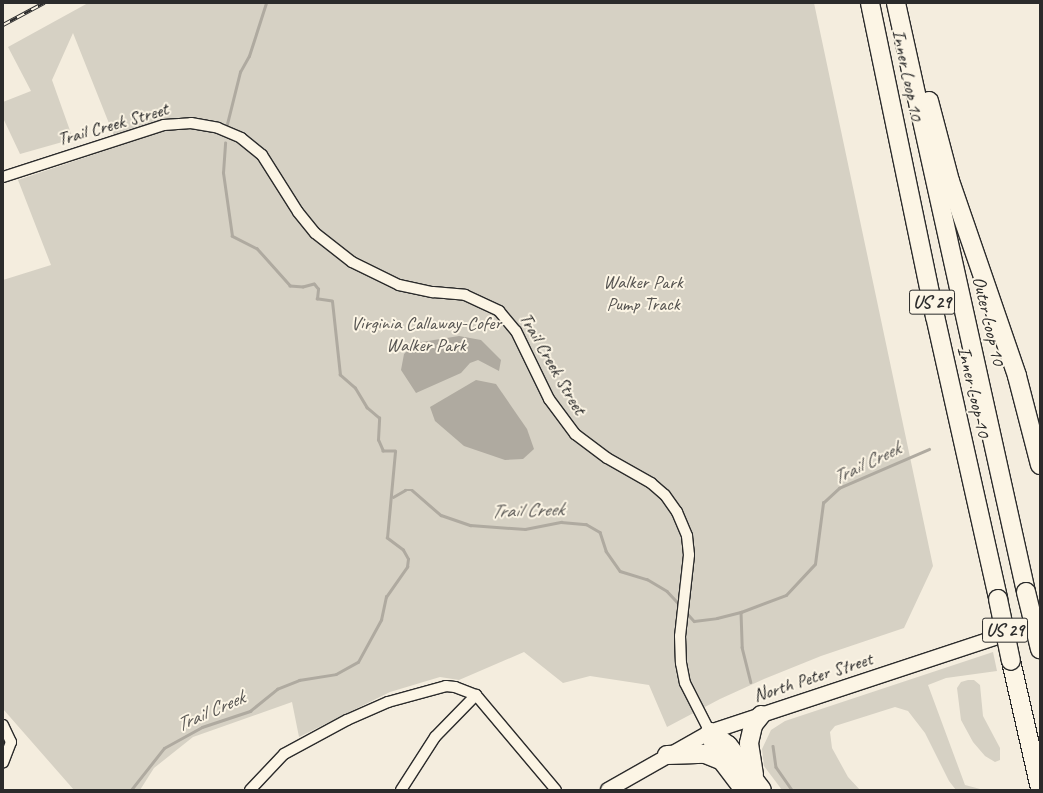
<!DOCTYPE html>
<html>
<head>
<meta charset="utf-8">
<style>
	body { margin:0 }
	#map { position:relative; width:1043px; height:793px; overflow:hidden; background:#f4edde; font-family:Caveat,sans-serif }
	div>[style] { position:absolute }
	.green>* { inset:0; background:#d6d1c4 }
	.water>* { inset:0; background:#afaaa0 }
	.stream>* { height:2.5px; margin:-1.25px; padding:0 1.25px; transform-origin:1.25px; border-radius:1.25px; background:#afaaa0 }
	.roads { filter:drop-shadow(1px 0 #2b2b2b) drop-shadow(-1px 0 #2b2b2b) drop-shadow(0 1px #2b2b2b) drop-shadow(0 -1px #2b2b2b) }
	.street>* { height:10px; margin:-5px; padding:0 5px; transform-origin:5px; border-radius:5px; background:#fcf5e5 }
	.secondary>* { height:14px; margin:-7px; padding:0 7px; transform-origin:7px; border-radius:7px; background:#fcf5e5 }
	.highway>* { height:18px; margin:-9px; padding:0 9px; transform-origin:9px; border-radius:9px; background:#fcf5e5 }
	.rail>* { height:4px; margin-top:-2px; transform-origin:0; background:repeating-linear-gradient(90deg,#fcf5e5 0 8px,#2b2b2b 0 16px); box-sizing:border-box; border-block:1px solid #2b2b2b }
	.bridges { filter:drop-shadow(1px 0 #2b2b2b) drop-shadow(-1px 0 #2b2b2b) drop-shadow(0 1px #2b2b2b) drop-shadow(0 -1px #2b2b2b) }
	.highway-bridge>* { height:18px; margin:-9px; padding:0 9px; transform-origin:9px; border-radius:9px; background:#fcf5e5 }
	span { translate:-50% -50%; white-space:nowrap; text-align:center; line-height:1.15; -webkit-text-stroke:4px #fcf5e5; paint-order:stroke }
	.shield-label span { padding:1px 3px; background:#fcf5e5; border:1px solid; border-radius:3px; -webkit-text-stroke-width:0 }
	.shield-label { font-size:18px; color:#2b2b2b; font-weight:700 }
	.street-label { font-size:19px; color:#2b2b2b }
	.park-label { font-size:19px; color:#565451 }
	.water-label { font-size:20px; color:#595754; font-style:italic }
	.frame { position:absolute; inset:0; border:4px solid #2b2b2b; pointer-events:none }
</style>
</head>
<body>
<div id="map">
	<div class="green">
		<i style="clip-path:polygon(88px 3px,814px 3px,933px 566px,904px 628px,821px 656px,764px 679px,720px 699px,667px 727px,649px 685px,590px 676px,563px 683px,524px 652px,459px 680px,440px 677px,390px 692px,299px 737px,292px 702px,193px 737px,154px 768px,140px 790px,74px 790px,3px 709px,3px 280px,51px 265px,18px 180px,164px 131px,161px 121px,114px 136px,73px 33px,52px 80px,73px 139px,20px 154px,3px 118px,3px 102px,31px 91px,8px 47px)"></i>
		<i style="clip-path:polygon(993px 652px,997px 671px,946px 678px,928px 685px,965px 785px,984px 790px,956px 790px,949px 781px,925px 733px,908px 711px,895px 707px,835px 726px,830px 732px,832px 748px,848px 777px,860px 790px,782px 790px,764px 766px,762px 749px,771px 730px,785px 721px)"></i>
		<i style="clip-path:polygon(968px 680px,974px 680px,980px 685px,983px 716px,1000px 748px,1000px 760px,995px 762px,985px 756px,973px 742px,961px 720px,957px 688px,961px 682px)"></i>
	</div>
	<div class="water">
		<i style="clip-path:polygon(459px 336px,481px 340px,501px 360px,499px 371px,478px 360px,470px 363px,461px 373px,416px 393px,401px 370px,404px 354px,415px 343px)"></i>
		<i style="clip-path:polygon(476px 380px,496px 384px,527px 429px,534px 449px,523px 459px,505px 460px,464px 446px,435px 421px,430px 407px)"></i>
	</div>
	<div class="stream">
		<i style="left:226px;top:128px;width:58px;rotate:-76deg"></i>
		<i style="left:240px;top:72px;width:18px;rotate:-61deg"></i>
		<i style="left:249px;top:56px;width:56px;rotate:-72.2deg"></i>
		<i style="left:393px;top:497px;width:14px;rotate:-30deg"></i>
		<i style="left:405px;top:490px;width:7px"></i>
		<i style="left:412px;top:490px;width:38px;rotate:41deg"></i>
		<i style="left:441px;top:515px;width:31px;rotate:19deg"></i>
		<i style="left:470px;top:525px;width:55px;rotate:4.2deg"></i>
		<i style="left:525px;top:529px;width:37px;rotate:-11deg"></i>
		<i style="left:561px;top:522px;width:25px;rotate:5deg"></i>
		<i style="left:586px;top:524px;width:16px;rotate:30deg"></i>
		<i style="left:600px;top:532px;width:20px;rotate:72deg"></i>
		<i style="left:606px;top:551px;width:24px;rotate:55deg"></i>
		<i style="left:620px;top:571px;width:28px;rotate:17deg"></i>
		<i style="left:647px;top:579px;width:23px;rotate:31deg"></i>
		<i style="left:667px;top:591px;width:19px;rotate:47deg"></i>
		<i style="left:686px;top:612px;width:12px;rotate:48deg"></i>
		<i style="left:694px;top:621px;width:23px;rotate:-7deg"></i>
		<i style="left:717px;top:618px;width:25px;rotate:-14deg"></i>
		<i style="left:741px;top:612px;width:48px;rotate:-20.7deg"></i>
		<i style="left:786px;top:595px;width:42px;rotate:-46.9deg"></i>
		<i style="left:815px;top:564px;width:62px;rotate:-82.5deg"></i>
		<i style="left:823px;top:503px;width:22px;rotate:-43deg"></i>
		<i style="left:839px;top:488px;width:98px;rotate:-23.4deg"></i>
		<i style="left:741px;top:612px;width:35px;rotate:88deg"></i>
		<i style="left:742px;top:647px;width:36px;rotate:76deg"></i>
		<i style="left:773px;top:746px;width:21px;rotate:82deg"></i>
		<i style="left:776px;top:767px;width:28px;rotate:55deg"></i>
		<i style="left:131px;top:790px;width:53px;rotate:-51.8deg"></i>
		<i style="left:164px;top:748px;width:43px;rotate:-28.9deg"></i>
		<i style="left:202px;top:727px;width:51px;rotate:-18.4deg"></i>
		<i style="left:250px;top:711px;width:35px;rotate:-39deg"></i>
		<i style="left:277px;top:689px;width:24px;rotate:-22deg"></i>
		<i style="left:299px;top:680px;width:37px;rotate:-9deg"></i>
		<i style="left:336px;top:674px;width:25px;rotate:-29deg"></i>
		<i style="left:358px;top:662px;width:48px;rotate:-61.3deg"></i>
		<i style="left:381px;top:620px;width:24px;rotate:-78deg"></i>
		<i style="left:386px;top:597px;width:37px;rotate:-55deg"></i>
		<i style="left:407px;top:567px;width:8px;rotate:-83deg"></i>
		<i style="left:408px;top:559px;width:10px;rotate:-119deg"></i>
		<i style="left:403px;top:550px;width:20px;rotate:-143deg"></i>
		<i style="left:387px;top:538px;width:87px;rotate:-84.7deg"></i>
		<i style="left:395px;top:451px;width:12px;rotate:180deg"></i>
		<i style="left:383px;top:451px;width:12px;rotate:-114deg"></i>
		<i style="left:378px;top:440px;width:22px;rotate:-87deg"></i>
		<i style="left:379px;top:418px;width:16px;rotate:-140deg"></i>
		<i style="left:367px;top:408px;width:23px;rotate:-121deg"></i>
		<i style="left:355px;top:388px;width:20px;rotate:-139deg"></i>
		<i style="left:340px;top:375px;width:74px;rotate:-96.2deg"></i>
		<i style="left:332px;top:301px;width:15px;rotate:-172deg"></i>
		<i style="left:317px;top:299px;width:10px;rotate:-84deg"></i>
		<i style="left:318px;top:289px;width:6px;rotate:-129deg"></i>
		<i style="left:314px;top:284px;width:11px;rotate:165deg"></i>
		<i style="left:303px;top:287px;width:13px;rotate:-176deg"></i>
		<i style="left:290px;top:286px;width:50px;rotate:-131.7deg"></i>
		<i style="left:257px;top:249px;width:28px;rotate:-153deg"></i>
		<i style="left:232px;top:236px;width:64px;rotate:-98.1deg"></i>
		<i style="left:223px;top:173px;width:30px;rotate:-86deg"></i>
	</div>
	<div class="roads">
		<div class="street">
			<i style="left:3px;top:177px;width:169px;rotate:-17.9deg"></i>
			<i style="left:164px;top:125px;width:27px;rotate:-4deg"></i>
			<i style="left:191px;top:123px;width:27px;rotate:10deg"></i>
			<i style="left:218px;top:128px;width:25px;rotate:23deg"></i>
			<i style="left:241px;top:138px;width:27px;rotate:39deg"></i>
			<i style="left:262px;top:155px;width:67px;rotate:57.7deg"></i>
			<i style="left:298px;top:212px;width:27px;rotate:51deg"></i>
			<i style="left:315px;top:233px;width:47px;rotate:38.1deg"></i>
			<i style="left:352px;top:262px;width:52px;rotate:26.1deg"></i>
			<i style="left:399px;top:285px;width:35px;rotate:12deg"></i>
			<i style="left:433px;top:292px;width:32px;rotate:5deg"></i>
			<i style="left:465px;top:295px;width:38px;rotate:25deg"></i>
			<i style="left:499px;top:311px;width:26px;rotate:50deg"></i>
			<i style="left:516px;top:331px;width:76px;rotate:64.1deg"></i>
			<i style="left:549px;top:399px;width:44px;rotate:53.4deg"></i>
			<i style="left:575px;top:434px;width:40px;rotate:37deg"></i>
			<i style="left:607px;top:458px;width:51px;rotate:29.6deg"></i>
			<i style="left:651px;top:483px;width:18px;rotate:41deg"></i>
			<i style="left:665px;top:495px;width:21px;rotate:55deg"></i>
			<i style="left:677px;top:512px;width:26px;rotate:67deg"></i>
			<i style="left:687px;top:536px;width:19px;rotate:84deg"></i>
			<i style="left:689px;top:555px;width:81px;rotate:96.3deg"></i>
			<i style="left:680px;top:636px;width:27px;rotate:88deg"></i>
			<i style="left:681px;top:663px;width:20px;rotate:79deg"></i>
			<i style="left:685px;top:683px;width:55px;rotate:63deg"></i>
			<i style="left:3px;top:725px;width:19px;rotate:65deg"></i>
			<i style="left:11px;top:742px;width:22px;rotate:111deg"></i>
			<i style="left:250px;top:790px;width:50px;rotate:-46.6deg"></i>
			<i style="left:284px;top:754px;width:72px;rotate:-28.4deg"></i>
			<i style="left:347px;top:720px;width:45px;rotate:-23.7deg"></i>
			<i style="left:388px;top:702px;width:60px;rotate:-15.4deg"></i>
			<i style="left:446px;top:686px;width:9px;rotate:6deg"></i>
			<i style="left:455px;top:687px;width:22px;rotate:21deg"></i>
			<i style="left:476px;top:695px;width:124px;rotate:49.9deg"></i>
			<i style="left:401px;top:790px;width:63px;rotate:-57.3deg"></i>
			<i style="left:435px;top:737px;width:59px;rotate:-45.7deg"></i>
		</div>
		<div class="secondary">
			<i style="left:608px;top:790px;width:117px;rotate:-29.6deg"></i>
			<i style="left:710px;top:732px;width:348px;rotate:-18.3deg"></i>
		</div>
		<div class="highway">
			<i style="left:870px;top:3px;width:320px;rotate:78.3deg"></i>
			<i style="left:935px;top:316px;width:290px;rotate:77.4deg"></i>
			<i style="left:896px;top:3px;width:603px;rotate:77.55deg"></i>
			<i style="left:929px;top:101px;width:83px;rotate:75.3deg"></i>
			<i style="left:950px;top:181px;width:206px;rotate:71deg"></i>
			<i style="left:1017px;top:376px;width:92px;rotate:75.5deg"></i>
			<i style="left:1011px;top:661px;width:131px;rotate:77.2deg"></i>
			<i style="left:710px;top:732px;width:22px;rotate:36deg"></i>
			<i style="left:728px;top:745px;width:56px;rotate:52.9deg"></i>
			<i style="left:710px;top:732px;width:22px;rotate:74deg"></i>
			<i style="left:716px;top:753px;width:46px;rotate:52.9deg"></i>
			<i style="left:667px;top:755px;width:38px;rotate:-2deg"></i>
			<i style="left:705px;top:754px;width:18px;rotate:22deg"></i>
			<i style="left:754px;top:775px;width:32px;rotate:-99deg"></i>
			<i style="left:749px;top:743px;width:18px;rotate:-77deg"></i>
			<i style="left:753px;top:725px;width:13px;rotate:-51deg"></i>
		</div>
	</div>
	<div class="rail">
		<i style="left:3px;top:25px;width:47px;rotate:-28.2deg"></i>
	</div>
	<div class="bridges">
		<div class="highway-bridge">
			<i style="left:1026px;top:592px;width:59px;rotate:76.2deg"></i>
			<i style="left:998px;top:599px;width:63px;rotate:78.2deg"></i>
		</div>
	</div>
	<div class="shield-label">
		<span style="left:932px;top:302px">US 29</span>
		<span style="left:1005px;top:630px">US 29</span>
	</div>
	<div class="street-label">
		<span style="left:907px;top:75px;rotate:78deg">Inner Loop 10</span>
		<span style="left:113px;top:125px;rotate:-16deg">Trail Creek Street</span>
		<span style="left:988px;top:321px;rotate:77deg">Outer Loop 10</span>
		<span style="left:552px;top:364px;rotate:60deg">Trail Creek Street</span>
		<span style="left:973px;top:392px;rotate:77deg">Inner Loop 10</span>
		<span style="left:813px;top:678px;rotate:-18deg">North Peter Street</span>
	</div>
	<div class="park-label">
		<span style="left:643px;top:294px">Walker Park<br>Pump Track</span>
		<span style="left:426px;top:335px">Virginia Callaway-Cofer<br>Walker Park</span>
	</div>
	<div class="water-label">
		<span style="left:866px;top:463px;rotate:-26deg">Trail Creek</span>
		<span style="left:527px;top:510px;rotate:-2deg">Trail Creek</span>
		<span style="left:210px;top:711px;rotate:-24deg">Trail Creek</span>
	</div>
	<div class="frame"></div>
</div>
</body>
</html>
